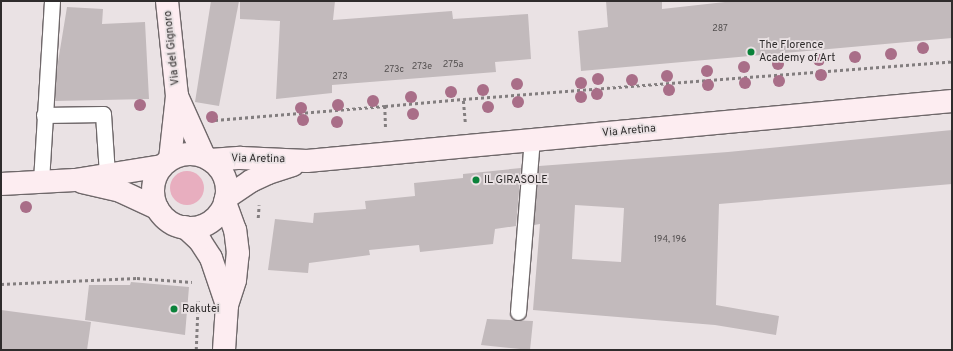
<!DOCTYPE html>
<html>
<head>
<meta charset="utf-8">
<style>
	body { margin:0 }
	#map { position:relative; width:953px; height:351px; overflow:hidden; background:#eae2e4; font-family:Overpass,sans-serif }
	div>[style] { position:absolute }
	.green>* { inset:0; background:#e8aebf }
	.round { border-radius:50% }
	.building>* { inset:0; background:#c2babc }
	.path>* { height:2.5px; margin-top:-1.25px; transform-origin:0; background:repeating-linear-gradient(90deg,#837e7f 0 3px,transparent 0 6px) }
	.roads { filter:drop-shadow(1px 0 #6f686a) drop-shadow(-1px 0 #6f686a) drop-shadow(0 1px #6f686a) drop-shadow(0 -1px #6f686a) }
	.lane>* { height:15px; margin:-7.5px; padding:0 7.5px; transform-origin:7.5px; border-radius:7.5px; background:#fff }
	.secondary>* { height:22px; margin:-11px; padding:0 11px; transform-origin:11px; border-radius:11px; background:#fdedf1 }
	.secondary>.ring { margin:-11px; padding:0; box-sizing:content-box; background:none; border:22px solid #fdedf1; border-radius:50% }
	.trees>* { width:12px; height:12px; margin:-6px; border-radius:50%; background:#a96e88 }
	.dots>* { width:11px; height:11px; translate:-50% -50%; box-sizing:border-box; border:2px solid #eae2e4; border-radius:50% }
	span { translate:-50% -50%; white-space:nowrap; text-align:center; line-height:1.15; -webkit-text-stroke:3.5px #eae2e4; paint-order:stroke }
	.number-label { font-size:9px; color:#545050 }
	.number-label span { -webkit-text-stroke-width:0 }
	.poi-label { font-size:11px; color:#2f2c2c }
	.left { translate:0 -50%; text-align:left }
	.street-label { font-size:11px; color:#2f2c2c }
	.frame { position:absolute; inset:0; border:2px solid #2f2c2c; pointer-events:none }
</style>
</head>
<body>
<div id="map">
	<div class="green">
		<i class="round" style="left:170px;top:171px;width:34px;height:34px"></i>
	</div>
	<div class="building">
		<i style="clip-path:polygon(211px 1px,239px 1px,219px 106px,195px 102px)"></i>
		<i style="clip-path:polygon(240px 1px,335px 1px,333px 20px,452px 11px,453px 19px,528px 14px,531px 59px,495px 62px,496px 72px,332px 85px,332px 93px,276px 99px,280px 21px,240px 19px)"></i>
		<i style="clip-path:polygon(606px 1px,662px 1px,662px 9px,734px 1px,952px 1px,952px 38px,581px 71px,578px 31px,608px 27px)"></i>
		<i style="clip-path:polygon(67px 7px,103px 9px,102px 24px,145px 22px,149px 99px,55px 101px,57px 68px)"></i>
		<i style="clip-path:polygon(evenodd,952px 130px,952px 184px,719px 204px,716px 305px,779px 316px,776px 335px,715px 325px,533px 310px,540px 224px,534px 225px,539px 166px,728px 152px,952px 130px,575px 205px,624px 208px,621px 262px,572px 259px,575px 205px)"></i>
		<i style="clip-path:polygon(521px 168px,516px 226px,495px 229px,493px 244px,420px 252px,419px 245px,369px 250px,370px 255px,309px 263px,308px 273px,268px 270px,275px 219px,313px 223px,314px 213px,366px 209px,365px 201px,415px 196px,414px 183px,463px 178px,463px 174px)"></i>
		<i style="clip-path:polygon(131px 282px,189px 287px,185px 335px,85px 320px,89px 285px,130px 285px)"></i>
		<i style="clip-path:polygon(1px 310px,91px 322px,87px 350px,1px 350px)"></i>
		<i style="clip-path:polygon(487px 319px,533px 321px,530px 350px,481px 345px)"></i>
	</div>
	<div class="path">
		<i style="left:385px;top:106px;width:78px;rotate:-5.1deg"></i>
		<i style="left:215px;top:120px;width:171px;rotate:-4.7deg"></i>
		<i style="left:385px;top:106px;width:23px;rotate:88deg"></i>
		<i style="left:465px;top:122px;width:23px;rotate:-95deg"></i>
		<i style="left:463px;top:99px;width:490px;rotate:-4.4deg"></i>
		<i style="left:258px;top:218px;width:13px;rotate:-86deg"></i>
		<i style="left:1px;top:284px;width:136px;rotate:-2.5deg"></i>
		<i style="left:137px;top:278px;width:55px;rotate:4.2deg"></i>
		<i style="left:196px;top:350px;width:49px;rotate:-87.7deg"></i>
	</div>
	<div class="roads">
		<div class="lane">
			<i style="left:44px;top:115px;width:59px;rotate:-1deg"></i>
			<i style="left:103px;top:114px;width:60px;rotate:86.2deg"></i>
			<i style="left:41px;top:181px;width:180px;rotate:-86.5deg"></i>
			<i style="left:518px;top:312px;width:174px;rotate:-85.4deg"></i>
		</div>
		<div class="secondary">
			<i style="left:167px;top:1px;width:96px;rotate:84deg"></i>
			<i style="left:177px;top:96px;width:63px;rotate:96.3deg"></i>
			<i style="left:177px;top:96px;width:66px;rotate:65.8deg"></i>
			<i class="ring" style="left:153px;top:154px;width:52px;height:52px"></i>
			<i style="left:210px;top:160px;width:31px;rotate:-4deg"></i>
			<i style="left:241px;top:158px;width:66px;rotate:2.6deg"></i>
			<i style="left:307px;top:161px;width:648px;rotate:-5.31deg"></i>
			<i style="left:82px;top:182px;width:39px;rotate:13deg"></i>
			<i style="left:120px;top:191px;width:41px;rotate:24.7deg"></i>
			<i style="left:1px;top:184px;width:74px;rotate:-3.1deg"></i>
			<i style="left:75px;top:180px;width:88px;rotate:-9.1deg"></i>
			<i style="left:226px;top:198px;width:30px;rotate:-34deg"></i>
			<i style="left:251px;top:181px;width:19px;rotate:-25deg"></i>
			<i style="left:268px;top:173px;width:26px;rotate:-18deg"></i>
			<i style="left:185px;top:227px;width:21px;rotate:43deg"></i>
			<i style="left:200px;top:241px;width:20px;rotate:57deg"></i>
			<i style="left:211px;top:258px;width:50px;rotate:71.2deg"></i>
			<i style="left:224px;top:350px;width:45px;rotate:-86.2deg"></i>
			<i style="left:227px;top:305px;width:26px;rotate:-72deg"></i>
			<i style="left:235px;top:280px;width:27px;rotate:-84deg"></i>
			<i style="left:238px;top:253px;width:23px;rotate:-97deg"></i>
			<i style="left:235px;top:230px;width:30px;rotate:-110deg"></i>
		</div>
	</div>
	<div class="trees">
		<i style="left:923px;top:48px"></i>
		<i style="left:891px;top:54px"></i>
		<i style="left:855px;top:57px"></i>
		<i style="left:819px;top:60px"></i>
		<i style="left:778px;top:64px"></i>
		<i style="left:744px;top:67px"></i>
		<i style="left:707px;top:71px"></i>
		<i style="left:821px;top:75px"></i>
		<i style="left:667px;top:76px"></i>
		<i style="left:598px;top:79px"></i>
		<i style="left:632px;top:80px"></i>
		<i style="left:779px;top:81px"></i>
		<i style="left:581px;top:83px"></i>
		<i style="left:745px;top:83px"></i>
		<i style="left:517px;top:84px"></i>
		<i style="left:708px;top:85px"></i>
		<i style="left:483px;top:90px"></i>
		<i style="left:669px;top:90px"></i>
		<i style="left:451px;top:92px"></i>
		<i style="left:597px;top:94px"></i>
		<i style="left:411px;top:97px"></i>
		<i style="left:581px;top:97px"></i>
		<i style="left:373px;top:101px"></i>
		<i style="left:518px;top:102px"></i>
		<i style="left:140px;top:105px"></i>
		<i style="left:338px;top:105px"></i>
		<i style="left:488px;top:107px"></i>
		<i style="left:301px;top:108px"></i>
		<i style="left:413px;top:114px"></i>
		<i style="left:212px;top:117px"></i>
		<i style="left:303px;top:120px"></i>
		<i style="left:337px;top:122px"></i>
		<i style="left:26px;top:207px"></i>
	</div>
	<div class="dots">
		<i style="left:751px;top:52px;background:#0a823a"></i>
		<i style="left:476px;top:180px;background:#0a823a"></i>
		<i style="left:174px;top:309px;background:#0a823a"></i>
	</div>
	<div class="number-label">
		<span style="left:720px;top:29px">287</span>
		<span style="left:453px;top:65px">275a</span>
		<span style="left:422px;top:67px">273e</span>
		<span style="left:394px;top:70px">273c</span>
		<span style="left:340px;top:77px">273</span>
		<span style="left:670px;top:240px">194, 196</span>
	</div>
	<div class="poi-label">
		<span class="left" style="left:759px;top:52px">The Florence<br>Academy of Art</span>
		<span class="left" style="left:484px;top:180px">IL GIRASOLE</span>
		<span class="left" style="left:182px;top:309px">Rakutei</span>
	</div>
	<div class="street-label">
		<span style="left:172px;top:48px;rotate:-96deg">Via del Gignoro</span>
		<span style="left:629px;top:131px;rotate:-5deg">Via Aretina</span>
		<span style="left:258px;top:159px;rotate:1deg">Via Aretina</span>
	</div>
	<div class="frame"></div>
</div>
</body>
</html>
